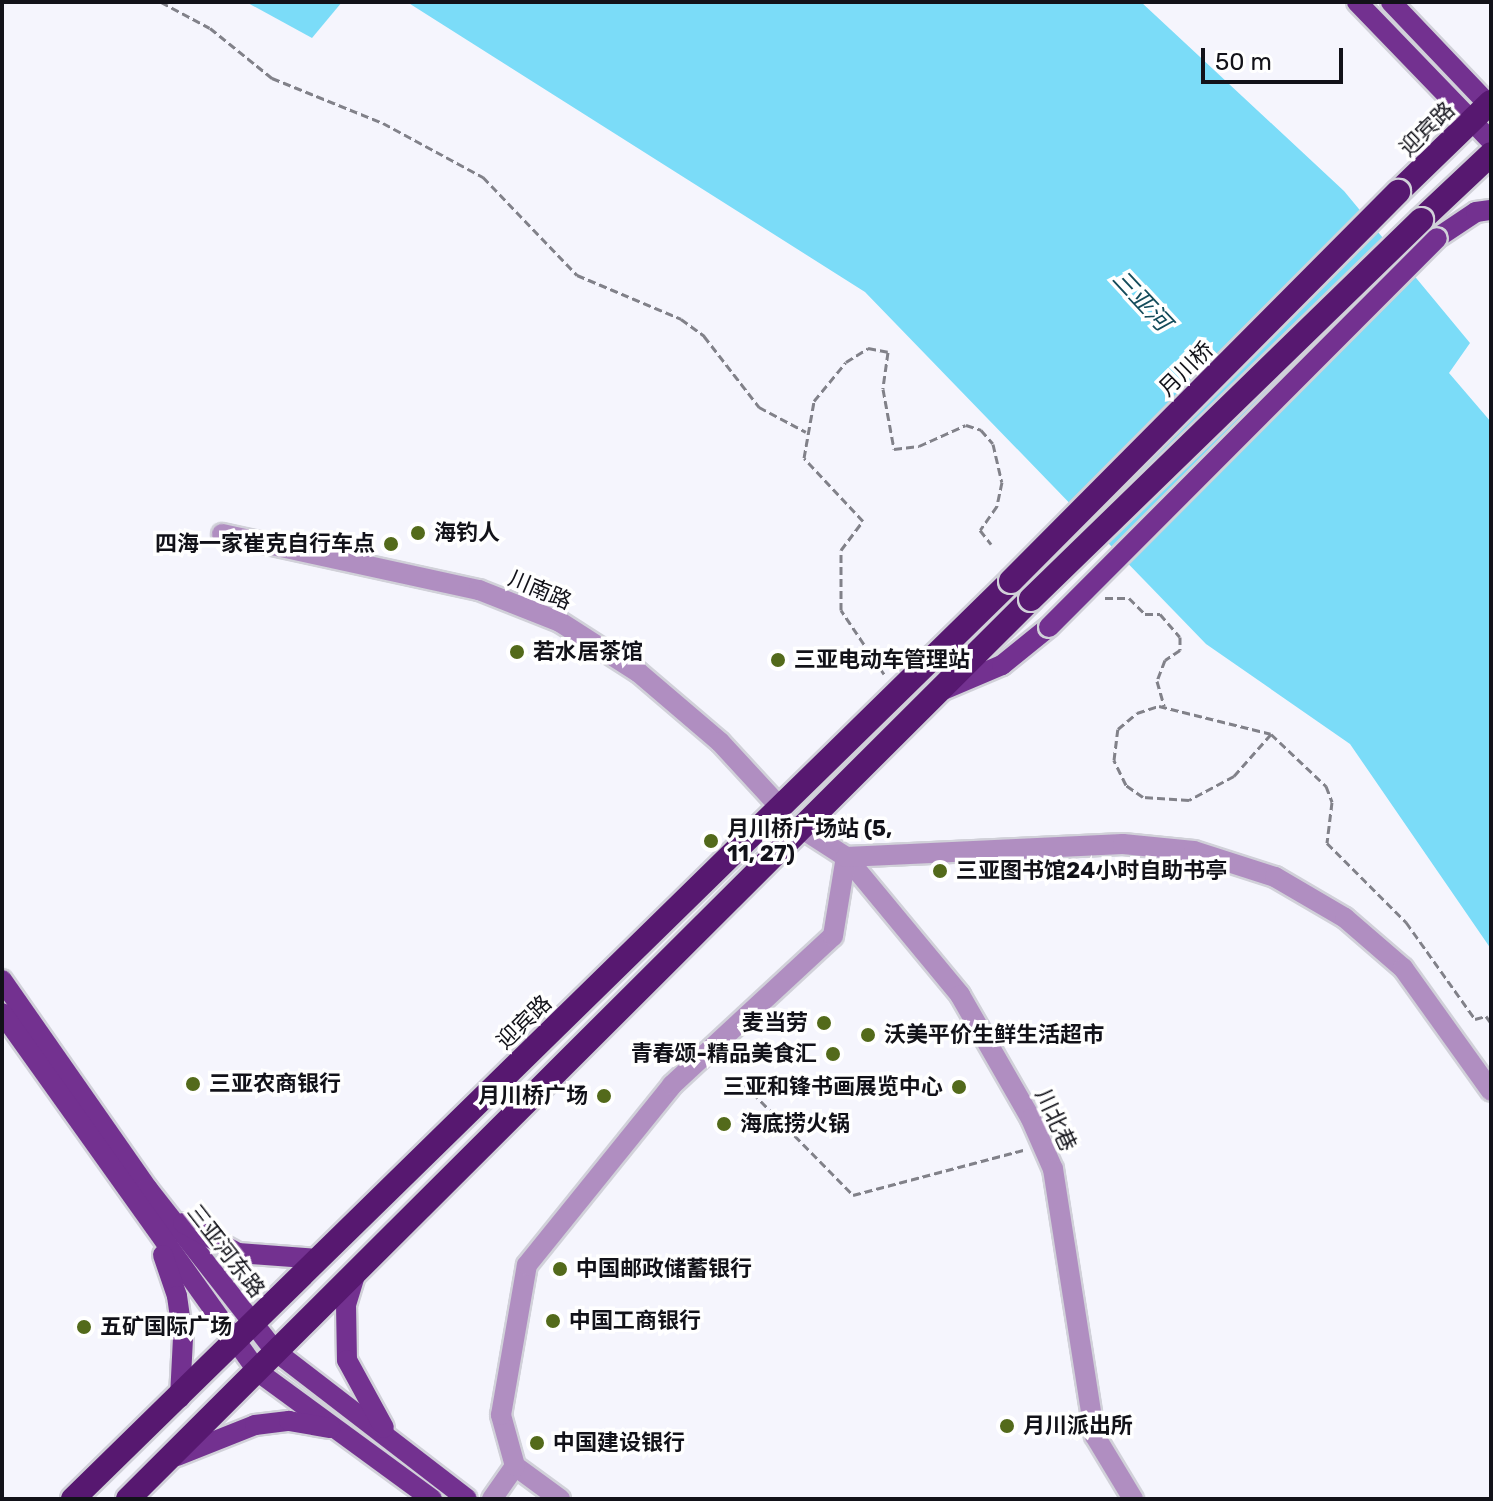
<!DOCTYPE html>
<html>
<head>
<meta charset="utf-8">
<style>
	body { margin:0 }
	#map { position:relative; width:1493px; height:1501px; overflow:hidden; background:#f5f5fd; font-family:Rubik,"Noto Sans SC",sans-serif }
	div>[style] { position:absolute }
	.water>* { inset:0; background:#7bdcf8 }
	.path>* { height:3px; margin-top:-1.5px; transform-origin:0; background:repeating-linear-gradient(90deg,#818189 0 8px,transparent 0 12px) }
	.roads { filter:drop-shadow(2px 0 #d1d1d9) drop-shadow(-2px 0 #d1d1d9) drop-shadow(0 2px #d1d1d9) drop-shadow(0 -2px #d1d1d9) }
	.minor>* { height:20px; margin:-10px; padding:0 10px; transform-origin:10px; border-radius:10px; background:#b08ec1 }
	.major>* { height:20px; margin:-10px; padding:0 10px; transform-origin:10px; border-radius:10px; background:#733190 }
	.highway>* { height:24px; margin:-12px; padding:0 12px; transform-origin:12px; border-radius:12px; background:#571870 }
	.bridges { filter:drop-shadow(2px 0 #d1d1d9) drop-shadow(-2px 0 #d1d1d9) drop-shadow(0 2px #d1d1d9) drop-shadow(0 -2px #d1d1d9) }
	.major-bridge>* { height:20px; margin:-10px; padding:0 10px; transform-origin:10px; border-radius:10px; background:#733190 }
	.highway-bridge>* { height:24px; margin:-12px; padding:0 12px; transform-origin:12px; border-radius:12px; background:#571870 }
	.dots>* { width:22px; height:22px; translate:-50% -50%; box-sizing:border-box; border:4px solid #fff; border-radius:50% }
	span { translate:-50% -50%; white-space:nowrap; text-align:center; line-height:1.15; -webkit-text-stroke:7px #fff; paint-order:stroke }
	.street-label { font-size:22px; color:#121219 }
	.poi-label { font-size:22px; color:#121219; font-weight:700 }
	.left { translate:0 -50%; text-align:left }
	.right { translate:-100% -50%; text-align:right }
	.water-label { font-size:24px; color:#144c5b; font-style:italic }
	.frame { position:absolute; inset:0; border:4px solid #121219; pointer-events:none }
	.scale { position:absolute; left:1201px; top:48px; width:142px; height:36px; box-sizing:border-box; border:4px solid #121219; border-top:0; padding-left:10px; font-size:24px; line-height:28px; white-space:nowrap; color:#121219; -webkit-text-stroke:6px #fff; paint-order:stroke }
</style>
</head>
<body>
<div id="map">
	<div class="water">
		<i style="clip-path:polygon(246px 2px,342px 2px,312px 38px)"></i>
		<i style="clip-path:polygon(407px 2px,1141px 2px,1344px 191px,1470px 343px,1449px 373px,1491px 422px,1491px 949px,1350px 744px,1206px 644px,865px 292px)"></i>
	</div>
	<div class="path">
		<i style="left:161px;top:2px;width:55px;rotate:28deg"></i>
		<i style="left:210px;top:28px;width:80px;rotate:38.9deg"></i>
		<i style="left:272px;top:78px;width:120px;rotate:22.1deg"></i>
		<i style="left:383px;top:123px;width:114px;rotate:28.4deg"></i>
		<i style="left:483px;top:177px;width:136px;rotate:46.2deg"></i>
		<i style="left:577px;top:275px;width:113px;rotate:22.9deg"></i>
		<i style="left:681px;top:319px;width:29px;rotate:36deg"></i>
		<i style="left:704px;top:336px;width:90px;rotate:52.2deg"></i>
		<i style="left:759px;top:407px;width:53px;rotate:28deg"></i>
		<i style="left:1105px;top:598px;width:24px"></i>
		<i style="left:1129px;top:598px;width:23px;rotate:45deg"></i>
		<i style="left:1145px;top:614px;width:15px"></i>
		<i style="left:1160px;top:614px;width:30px;rotate:49deg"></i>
		<i style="left:1180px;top:637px;width:13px;rotate:90deg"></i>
		<i style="left:1180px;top:650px;width:18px;rotate:146deg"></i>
		<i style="left:1165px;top:660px;width:22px;rotate:111deg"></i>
		<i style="left:1157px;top:681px;width:26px;rotate:74deg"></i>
		<i style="left:884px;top:674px;width:77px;rotate:-123.9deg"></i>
		<i style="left:841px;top:610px;width:60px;rotate:-90deg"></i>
		<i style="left:841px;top:550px;width:36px;rotate:-53deg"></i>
		<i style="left:863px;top:521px;width:86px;rotate:-133.1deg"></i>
		<i style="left:804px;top:458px;width:58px;rotate:-80deg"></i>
		<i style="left:814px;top:401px;width:50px;rotate:-50.6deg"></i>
		<i style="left:846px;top:362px;width:26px;rotate:-32deg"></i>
		<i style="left:868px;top:348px;width:20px;rotate:11deg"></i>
		<i style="left:888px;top:352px;width:37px;rotate:98deg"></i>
		<i style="left:883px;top:389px;width:61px;rotate:79.6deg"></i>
		<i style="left:894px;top:449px;width:25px;rotate:-7deg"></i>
		<i style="left:919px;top:446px;width:51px;rotate:-24.1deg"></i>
		<i style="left:966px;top:425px;width:16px;rotate:18deg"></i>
		<i style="left:981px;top:430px;width:18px;rotate:49deg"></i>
		<i style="left:993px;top:444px;width:39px;rotate:77deg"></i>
		<i style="left:1002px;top:482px;width:25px;rotate:102deg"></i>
		<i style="left:997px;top:506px;width:29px;rotate:125deg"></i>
		<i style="left:980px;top:530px;width:18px;rotate:52deg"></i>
		<i style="left:1271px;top:734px;width:56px;rotate:131.4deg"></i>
		<i style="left:1234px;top:776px;width:51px;rotate:151.9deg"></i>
		<i style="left:1189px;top:800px;width:46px;rotate:-176.3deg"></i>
		<i style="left:1143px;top:797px;width:21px;rotate:-145deg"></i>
		<i style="left:1126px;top:785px;width:28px;rotate:-116deg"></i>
		<i style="left:1114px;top:760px;width:31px;rotate:-83deg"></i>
		<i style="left:1118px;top:729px;width:25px;rotate:-40deg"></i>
		<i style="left:1137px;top:713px;width:23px;rotate:-18deg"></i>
		<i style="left:1159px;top:706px;width:115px;rotate:14deg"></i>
		<i style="left:1271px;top:734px;width:76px;rotate:43.4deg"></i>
		<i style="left:1326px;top:786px;width:17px;rotate:69deg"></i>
		<i style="left:1332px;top:802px;width:41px;rotate:97deg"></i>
		<i style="left:1327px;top:843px;width:112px;rotate:45deg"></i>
		<i style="left:1406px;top:922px;width:119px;rotate:54.6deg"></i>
		<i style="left:1475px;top:1019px;width:11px;rotate:-15deg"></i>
		<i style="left:1486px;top:1016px;width:9px;rotate:54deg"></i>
		<i style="left:744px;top:1084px;width:156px;rotate:45.5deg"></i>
		<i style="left:853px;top:1195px;width:176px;rotate:-14.8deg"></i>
	</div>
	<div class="roads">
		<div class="minor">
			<i style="left:222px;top:534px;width:263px;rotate:12.3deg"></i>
			<i style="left:479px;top:590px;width:87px;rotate:21.6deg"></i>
			<i style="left:560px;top:622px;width:93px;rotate:32.7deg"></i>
			<i style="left:638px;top:672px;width:108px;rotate:40.5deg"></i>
			<i style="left:720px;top:742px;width:88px;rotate:47.3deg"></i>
			<i style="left:801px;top:828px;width:54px;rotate:32.8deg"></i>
			<i style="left:846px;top:857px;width:179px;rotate:50.4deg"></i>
			<i style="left:960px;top:995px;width:143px;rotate:60.2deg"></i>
			<i style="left:1031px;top:1119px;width:55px;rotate:66.3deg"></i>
			<i style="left:1053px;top:1169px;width:270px;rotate:81.1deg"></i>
			<i style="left:1095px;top:1436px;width:74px;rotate:58.9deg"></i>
			<i style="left:515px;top:1466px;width:56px;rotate:36.3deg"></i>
			<i style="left:492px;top:1499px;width:40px;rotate:-55.1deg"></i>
			<i style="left:515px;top:1466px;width:53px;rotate:-105.4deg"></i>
			<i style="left:501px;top:1415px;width:152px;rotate:-80.2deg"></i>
			<i style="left:527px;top:1265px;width:231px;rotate:-51.1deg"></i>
			<i style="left:672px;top:1085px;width:219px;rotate:-42.8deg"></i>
			<i style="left:833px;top:936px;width:80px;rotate:-80.7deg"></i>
			<i style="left:846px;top:857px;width:277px;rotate:-2.7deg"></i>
			<i style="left:1123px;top:844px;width:71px;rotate:5.6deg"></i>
			<i style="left:1194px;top:851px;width:85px;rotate:17.8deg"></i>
			<i style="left:1275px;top:877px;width:81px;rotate:30.4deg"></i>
			<i style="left:1345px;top:918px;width:77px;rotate:40.8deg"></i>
			<i style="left:1403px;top:968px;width:151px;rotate:54.4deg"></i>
		</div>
		<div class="major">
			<i style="left:1357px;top:2px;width:193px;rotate:46deg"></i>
			<i style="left:1391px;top:2px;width:145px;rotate:46.4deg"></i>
			<i style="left:1437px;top:238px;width:47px;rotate:-33.7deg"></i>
			<i style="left:1476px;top:212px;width:15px;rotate:-8deg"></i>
			<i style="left:943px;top:690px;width:64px;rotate:-23deg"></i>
			<i style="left:1002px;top:665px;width:60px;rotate:-39deg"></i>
			<i style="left:2px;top:980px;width:255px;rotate:55.1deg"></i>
			<i style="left:148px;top:1189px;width:206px;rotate:51.9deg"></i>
			<i style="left:275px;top:1351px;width:242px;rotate:37.6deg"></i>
			<i style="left:2px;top:1013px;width:440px;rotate:54.5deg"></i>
			<i style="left:257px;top:1371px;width:217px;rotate:36.2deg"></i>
			<i style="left:183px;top:1223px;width:63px;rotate:28.6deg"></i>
			<i style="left:238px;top:1253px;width:80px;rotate:4.3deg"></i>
			<i style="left:163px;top:1255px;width:43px;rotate:71.1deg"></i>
			<i style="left:177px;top:1296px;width:42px;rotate:81.9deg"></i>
			<i style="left:183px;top:1338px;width:60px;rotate:92.9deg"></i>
			<i style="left:356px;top:1272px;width:34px;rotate:107deg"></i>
			<i style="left:346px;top:1304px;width:56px;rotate:89deg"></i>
			<i style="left:347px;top:1360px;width:77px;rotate:61.4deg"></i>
			<i style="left:177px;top:1456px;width:84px;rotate:-21.7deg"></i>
			<i style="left:255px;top:1425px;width:34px;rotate:-7deg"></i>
			<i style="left:289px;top:1421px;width:42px;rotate:9.7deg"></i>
		</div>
		<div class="highway">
			<i style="left:1398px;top:192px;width:129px;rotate:-44.1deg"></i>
			<i style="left:1421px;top:220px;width:96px;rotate:-43.3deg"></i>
			<i style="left:73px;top:1499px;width:1312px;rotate:-44.38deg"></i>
			<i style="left:128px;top:1499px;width:1275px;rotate:-44.9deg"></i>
		</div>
	</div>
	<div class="bridges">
		<div class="major-bridge">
			<i style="left:1049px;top:627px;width:549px;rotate:-45.07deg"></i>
		</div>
		<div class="highway-bridge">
			<i style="left:1011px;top:581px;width:549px;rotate:-45.15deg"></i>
			<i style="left:1031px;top:599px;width:544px;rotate:-44.18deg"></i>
		</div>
	</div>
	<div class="dots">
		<i style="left:418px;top:533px;background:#536a1b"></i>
		<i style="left:391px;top:544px;background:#536a1b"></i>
		<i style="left:517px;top:652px;background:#536a1b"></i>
		<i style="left:778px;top:660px;background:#536a1b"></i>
		<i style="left:711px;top:841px;background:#536a1b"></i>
		<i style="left:940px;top:871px;background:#536a1b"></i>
		<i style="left:824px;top:1023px;background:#536a1b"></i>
		<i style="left:868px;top:1035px;background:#536a1b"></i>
		<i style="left:833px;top:1054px;background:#536a1b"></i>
		<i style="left:193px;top:1084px;background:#536a1b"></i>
		<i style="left:959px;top:1087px;background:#536a1b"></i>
		<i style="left:604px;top:1096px;background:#536a1b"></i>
		<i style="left:724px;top:1124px;background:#536a1b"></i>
		<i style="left:560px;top:1269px;background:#536a1b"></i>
		<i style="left:553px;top:1321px;background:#536a1b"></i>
		<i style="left:84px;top:1327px;background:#536a1b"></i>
		<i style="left:1007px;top:1426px;background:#536a1b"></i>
		<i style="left:537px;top:1443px;background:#536a1b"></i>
	</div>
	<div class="street-label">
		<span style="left:1427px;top:129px;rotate:-44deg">迎宾路</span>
		<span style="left:1186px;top:369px;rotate:-45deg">月川桥</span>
		<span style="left:540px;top:590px;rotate:23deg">川南路</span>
		<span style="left:524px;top:1022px;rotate:-44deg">迎宾路</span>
		<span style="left:1056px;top:1120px;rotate:65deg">川北巷</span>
		<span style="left:226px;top:1251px;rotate:52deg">三亚河东路</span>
	</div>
	<div class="poi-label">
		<span class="left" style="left:434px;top:533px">海钓人</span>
		<span class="right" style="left:375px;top:544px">四海一家崔克自行车点</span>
		<span class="left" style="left:533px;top:652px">若水居茶馆</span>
		<span class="left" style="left:794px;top:660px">三亚电动车管理站</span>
		<span class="left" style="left:727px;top:841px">月川桥广场站 (5,<br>11, 27)</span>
		<span class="left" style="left:956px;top:871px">三亚图书馆24小时自助书亭</span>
		<span class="right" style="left:808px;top:1023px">麦当劳</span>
		<span class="left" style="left:884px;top:1035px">沃美平价生鲜生活超市</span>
		<span class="right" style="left:817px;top:1054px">青春颂-精品美食汇</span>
		<span class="left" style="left:209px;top:1084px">三亚农商银行</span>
		<span class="right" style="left:943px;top:1087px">三亚和锋书画展览中心</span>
		<span class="right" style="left:588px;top:1096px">月川桥广场</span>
		<span class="left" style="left:740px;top:1124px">海底捞火锅</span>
		<span class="left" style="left:576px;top:1269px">中国邮政储蓄银行</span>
		<span class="left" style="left:569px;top:1321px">中国工商银行</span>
		<span class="left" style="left:100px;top:1327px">五矿国际广场</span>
		<span class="left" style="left:1023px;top:1426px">月川派出所</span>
		<span class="left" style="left:553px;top:1443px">中国建设银行</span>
	</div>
	<div class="water-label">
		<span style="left:1141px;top:301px;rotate:47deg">三亚河</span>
	</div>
	<div class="frame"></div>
	<div class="scale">50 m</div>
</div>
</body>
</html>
